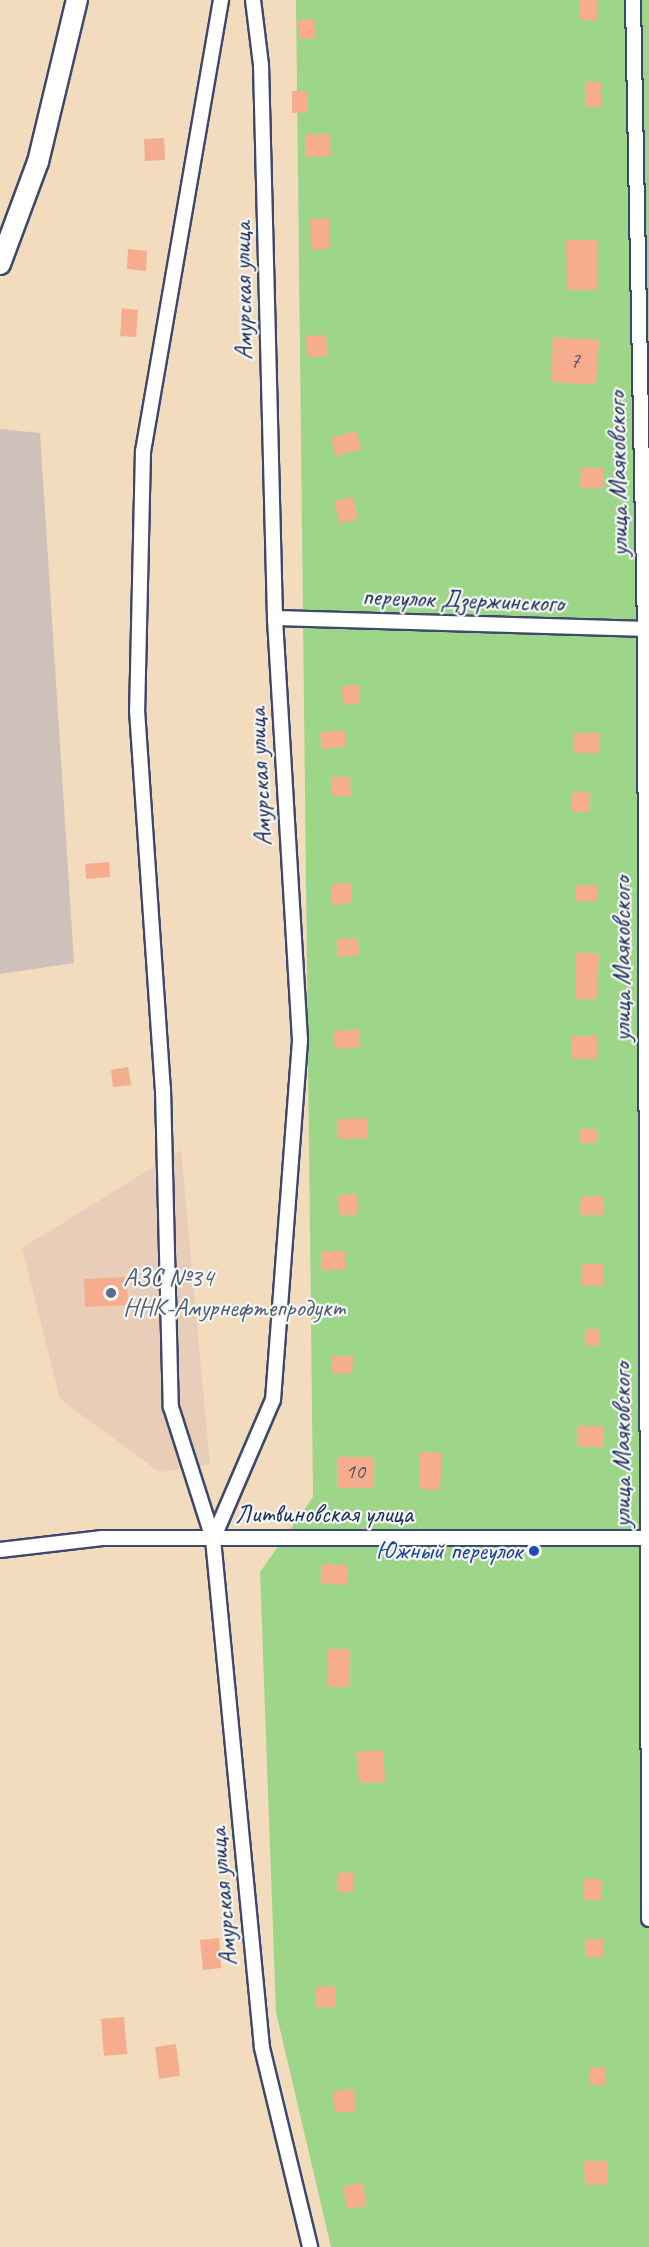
<!DOCTYPE html>
<html>
<head>
<meta charset="utf-8">
<style>
	body { margin:0 }
	#map { position:relative; width:649px; height:2247px; overflow:hidden; background:#f3dbbe; font-family:Caveat,sans-serif }
	div>[style] { position:absolute }
	.built>* { inset:0; background:#e8ceb9 }
	.industrial>* { inset:0; background:#cec1ba }
	.green>* { inset:0; background:#9dd688 }
	.building>* { inset:0; background:#f5ad8e }
	.roads { filter:drop-shadow(2px 0 #3b496c) drop-shadow(-2px 0 #3b496c) drop-shadow(0 2px #3b496c) drop-shadow(0 -2px #3b496c) }
	.minor>* { height:14px; margin:-7px; padding:0 7px; transform-origin:7px; border-radius:7px; background:#fff }
	.secondary>* { height:20px; margin:-10px; padding:0 10px; transform-origin:10px; border-radius:10px; background:#fff }
	.dots>* { width:16px; height:16px; translate:-50% -50%; box-sizing:border-box; border:3px solid #f6f6f2; border-radius:50% }
	span { translate:-50% -50%; white-space:nowrap; text-align:center; line-height:1.15; -webkit-text-stroke:4.5px #f6f6f2; paint-order:stroke }
	.number-label { font-size:22px; color:#524e6a }
	.number-label span { -webkit-text-stroke-width:0 }
	.street-label { font-size:26px; color:#1b2f5e }
	.service-label { font-size:26px; color:#4e5e75 }
	.left { translate:0 -50%; text-align:left }
	.transit-label { font-size:26px; color:#164399 }
	.right { translate:-100% -50%; text-align:right }
</style>
</head>
<body>
<div id="map">
	<div class="built">
		<i style="clip-path:polygon(181px 1150px,210px 1465px,159px 1472px,60px 1399px,22px 1248px)"></i>
	</div>
	<div class="industrial">
		<i style="clip-path:polygon(0 429px,40px 433px,74px 963px,0 974px)"></i>
	</div>
	<div class="green">
		<i style="clip-path:polygon(296px 0,649px 0,649px 2247px,331px 2247px,276px 2012px,260px 1572px,313px 1497px)"></i>
	</div>
	<div class="building">
		<i style="clip-path:polygon(580px 0,598px 0,597px 20px,580px 20px)"></i>
		<i style="clip-path:polygon(314px 19px,316px 38px,299px 39px,298px 20px)"></i>
		<i style="clip-path:polygon(585px 82px,601px 82px,601px 107px,585px 107px)"></i>
		<i style="clip-path:polygon(292px 91px,308px 91px,308px 112px,292px 113px)"></i>
		<i style="clip-path:polygon(305px 134px,330px 134px,331px 156px,306px 157px)"></i>
		<i style="clip-path:polygon(164px 138px,165px 160px,145px 161px,144px 139px)"></i>
		<i style="clip-path:polygon(329px 218px,330px 249px,311px 249px,310px 219px)"></i>
		<i style="clip-path:polygon(566px 240px,597px 240px,597px 290px,567px 290px)"></i>
		<i style="clip-path:polygon(128px 249px,147px 251px,146px 271px,127px 269px)"></i>
		<i style="clip-path:polygon(122px 308px,138px 310px,136px 337px,120px 336px)"></i>
		<i style="clip-path:polygon(326px 335px,327px 356px,307px 357px,306px 336px)"></i>
		<i style="clip-path:polygon(553px 337px,599px 340px,596px 385px,551px 382px)"></i>
		<i style="clip-path:polygon(356px 431px,361px 449px,336px 456px,331px 438px)"></i>
		<i style="clip-path:polygon(581px 467px,604px 468px,604px 488px,580px 488px)"></i>
		<i style="clip-path:polygon(353px 497px,358px 519px,340px 524px,334px 501px)"></i>
		<i style="clip-path:polygon(359px 685px,360px 703px,343px 705px,342px 686px)"></i>
		<i style="clip-path:polygon(345px 731px,346px 747px,322px 749px,320px 732px)"></i>
		<i style="clip-path:polygon(574px 733px,599px 733px,599px 753px,573px 753px)"></i>
		<i style="clip-path:polygon(331px 777px,350px 777px,351px 796px,331px 796px)"></i>
		<i style="clip-path:polygon(571px 792px,590px 792px,590px 812px,571px 812px)"></i>
		<i style="clip-path:polygon(109px 862px,110px 877px,86px 879px,85px 864px)"></i>
		<i style="clip-path:polygon(351px 883px,352px 903px,332px 905px,331px 884px)"></i>
		<i style="clip-path:polygon(575px 885px,597px 885px,597px 901px,575px 901px)"></i>
		<i style="clip-path:polygon(358px 938px,359px 955px,338px 957px,337px 939px)"></i>
		<i style="clip-path:polygon(575px 953px,599px 953px,597px 999px,576px 999px)"></i>
		<i style="clip-path:polygon(359px 1029px,360px 1047px,335px 1049px,333px 1031px)"></i>
		<i style="clip-path:polygon(572px 1036px,597px 1036px,598px 1059px,571px 1059px)"></i>
		<i style="clip-path:polygon(128px 1067px,131px 1085px,113px 1087px,111px 1070px)"></i>
		<i style="clip-path:polygon(367px 1118px,368px 1138px,338px 1139px,338px 1119px)"></i>
		<i style="clip-path:polygon(579px 1129px,598px 1129px,598px 1143px,579px 1143px)"></i>
		<i style="clip-path:polygon(357px 1194px,358px 1215px,339px 1215px,338px 1195px)"></i>
		<i style="clip-path:polygon(581px 1196px,604px 1196px,603px 1215px,580px 1215px)"></i>
		<i style="clip-path:polygon(321px 1251px,345px 1251px,346px 1270px,321px 1270px)"></i>
		<i style="clip-path:polygon(582px 1264px,603px 1264px,603px 1286px,582px 1286px)"></i>
		<i style="clip-path:polygon(127px 1277px,128px 1305px,85px 1307px,84px 1279px)"></i>
		<i style="clip-path:polygon(585px 1329px,600px 1329px,600px 1346px,585px 1346px)"></i>
		<i style="clip-path:polygon(332px 1356px,353px 1356px,352px 1374px,332px 1373px)"></i>
		<i style="clip-path:polygon(578px 1426px,604px 1426px,604px 1447px,577px 1446px)"></i>
		<i style="clip-path:polygon(420px 1452px,442px 1453px,440px 1490px,419px 1489px)"></i>
		<i style="clip-path:polygon(337px 1457px,374px 1457px,374px 1488px,337px 1488px)"></i>
		<i style="clip-path:polygon(322px 1564px,348px 1565px,347px 1585px,320px 1583px)"></i>
		<i style="clip-path:polygon(328px 1649px,350px 1649px,350px 1687px,328px 1687px)"></i>
		<i style="clip-path:polygon(383px 1750px,385px 1782px,359px 1783px,356px 1752px)"></i>
		<i style="clip-path:polygon(353px 1872px,353px 1892px,338px 1892px,338px 1873px)"></i>
		<i style="clip-path:polygon(584px 1879px,602px 1879px,602px 1900px,584px 1900px)"></i>
		<i style="clip-path:polygon(219px 1938px,221px 1968px,203px 1970px,200px 1940px)"></i>
		<i style="clip-path:polygon(586px 1939px,603px 1939px,603px 1957px,585px 1957px)"></i>
		<i style="clip-path:polygon(335px 1986px,336px 2007px,315px 2007px,315px 1987px)"></i>
		<i style="clip-path:polygon(124px 2017px,127px 2054px,104px 2056px,101px 2019px)"></i>
		<i style="clip-path:polygon(176px 2044px,180px 2076px,159px 2079px,155px 2047px)"></i>
		<i style="clip-path:polygon(590px 2067px,605px 2067px,605px 2085px,590px 2085px)"></i>
		<i style="clip-path:polygon(354px 2089px,356px 2111px,335px 2113px,333px 2091px)"></i>
		<i style="clip-path:polygon(584px 2161px,607px 2161px,608px 2185px,585px 2185px)"></i>
		<i style="clip-path:polygon(363px 2183px,367px 2206px,347px 2209px,343px 2186px)"></i>
	</div>
	<div class="roads">
		<div class="minor">
			<i style="left:221px;top:0;width:458px;rotate:99.8deg"></i>
			<i style="left:143px;top:451px;width:259px;rotate:91.3deg"></i>
			<i style="left:137px;top:710px;width:380px;rotate:86.1deg"></i>
			<i style="left:163px;top:1089px;width:318px;rotate:88.6deg"></i>
			<i style="left:171px;top:1407px;width:139px;rotate:72.3deg"></i>
			<i style="left:213px;top:1539px;width:511px;rotate:84.5deg"></i>
			<i style="left:262px;top:2048px;width:205px;rotate:76.4deg"></i>
			<i style="left:633px;top:0;width:629px;rotate:88.91deg"></i>
			<i style="left:645px;top:629px;width:1290px;rotate:89.82deg"></i>
			<i style="left:275px;top:618px;width:374px;rotate:1.7deg"></i>
			<i style="left:213px;top:1539px;width:151px;rotate:-66.7deg"></i>
			<i style="left:273px;top:1400px;width:361px;rotate:-85.7deg"></i>
			<i style="left:300px;top:1040px;width:423px;rotate:-93.4deg"></i>
			<i style="left:275px;top:618px;width:553px;rotate:-91.45deg"></i>
			<i style="left:261px;top:65px;width:65px;rotate:-97deg"></i>
			<i style="left:0;top:1550px;width:103px;rotate:-6.7deg"></i>
			<i style="left:102px;top:1538px;width:547px"></i>
		</div>
		<div class="secondary">
			<i style="left:0;top:264px;width:109px;rotate:-69.6deg"></i>
			<i style="left:38px;top:162px;width:167px;rotate:-76.5deg"></i>
		</div>
	</div>
	<div class="dots">
		<i style="left:111px;top:1293px;background:#5c6f8a"></i>
		<i style="left:534px;top:1551px;background:#1a4fb4"></i>
	</div>
	<div class="number-label">
		<span style="left:575px;top:361px">7</span>
		<span style="left:355px;top:1472px">10</span>
	</div>
	<div class="street-label">
		<span style="left:243px;top:291px;rotate:-91deg">Амурская улица</span>
		<span style="left:618px;top:474px;rotate:-91deg">улица Маяковского</span>
		<span style="left:463px;top:600px;rotate:2deg">переулок Дзержинского</span>
		<span style="left:260px;top:777px;rotate:-93deg">Амурская улица</span>
		<span style="left:622px;top:959px;rotate:-90deg">улица Маяковского</span>
		<span style="left:622px;top:1445px;rotate:-90deg">улица Маяковского</span>
		<span style="left:324px;top:1514px">Литвиновская улица</span>
		<span style="left:223px;top:1897px;rotate:-95deg">Амурская улица</span>
	</div>
	<div class="service-label">
		<span class="left" style="left:123px;top:1293px">АЗС №34<br>ННК-Амурнефтепродукт</span>
	</div>
	<div class="transit-label">
		<span class="right" style="left:522px;top:1551px">Южный переулок</span>
	</div>
</div>
</body>
</html>
